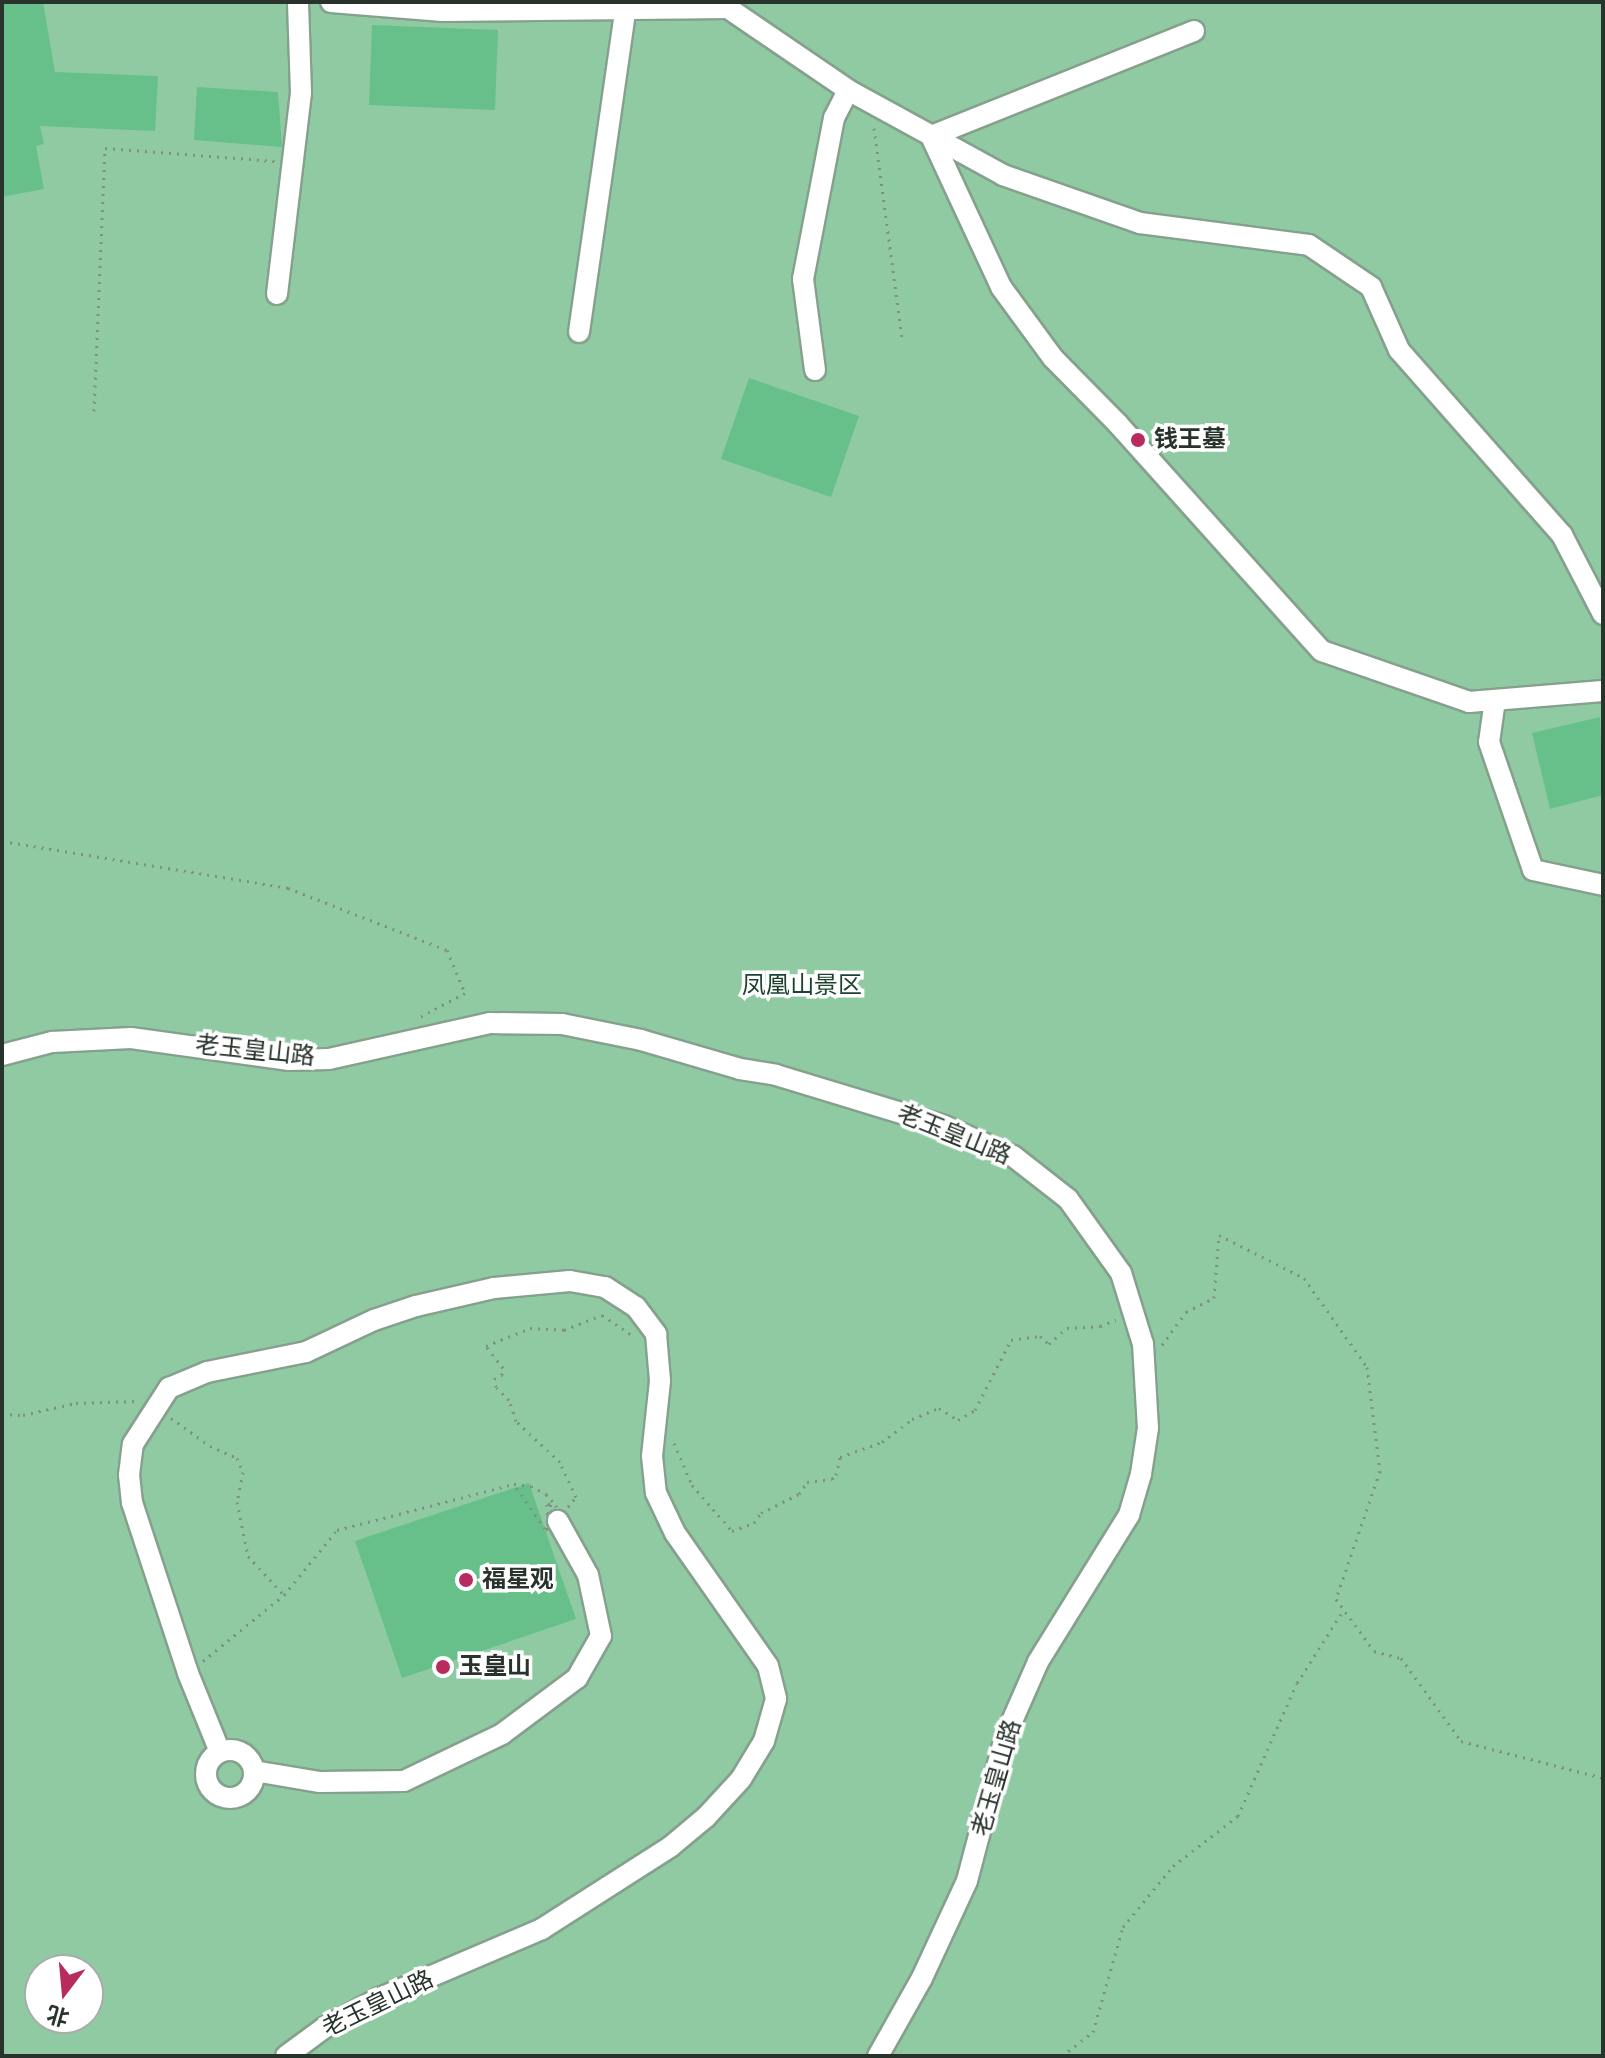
<!DOCTYPE html>
<html>
<head>
<meta charset="utf-8">
<style>
	body { margin:0 }
	#map { position:relative; width:1605px; height:2058px; overflow:hidden; background:#d4f2dd; font-family:Rubik,"Noto Sans SC",sans-serif }
	div>[style] { position:absolute }
	.green>* { inset:0; background:#8fcaa3 }
	.building>* { inset:0; background:#67c089 }
	.path>* { height:3px; margin-top:-1.5px; transform-origin:0; background:repeating-linear-gradient(90deg,#7d9183 0 2px,transparent 0 8px) }
	.roads { filter:drop-shadow(2px 0 #85a18d) drop-shadow(-2px 0 #85a18d) drop-shadow(0 2px #85a18d) drop-shadow(0 -2px #85a18d) }
	.minor>* { height:20px; margin:-10px; padding:0 10px; transform-origin:10px; border-radius:10px; background:#fff }
	.minor>.ring { margin:-10px; padding:0; box-sizing:content-box; background:none; border:20px solid #fff; border-radius:50% }
	.dots>* { width:22px; height:22px; translate:-50% -50%; box-sizing:border-box; border:4px solid #fff; border-radius:50% }
	span { translate:-50% -50%; white-space:nowrap; text-align:center; line-height:1.15; -webkit-text-stroke:7px #fff; paint-order:stroke }
	.poi-label { font-size:24px; color:#27332b; font-weight:700 }
	.left { translate:0 -50%; text-align:left }
	.park-label { font-size:24px; color:#1d432c }
	.street-label { font-size:24px; color:#27332b }
	.frame { position:absolute; inset:0; border:4px solid #27332b; pointer-events:none }
	.north { position:absolute; left:24px; top:1954px; width:80px; height:80px; box-sizing:border-box; background:#fff; border:2px solid #a9adaa; border-radius:50%; rotate:196deg; font-size:22px; font-weight:700; line-height:32px; text-align:center; color:#27332b }
	.north::after { content:''; display:block; margin:auto; width:28px; height:36px; background:#b92b5d; clip-path:polygon(50% 0,100% 100%,50% 72%,0 100%) }
</style>
</head>
<body>
<div id="map">
	<div class="green">
		<i style="clip-path:polygon(evenodd,2px 2px,1603px 2px,1603px 2056px,2px 2056px,2px 2px,40px 1970px,88px 1970px,88px 2018px,40px 2018px,40px 1970px)"></i>
	</div>
	<div class="building">
		<i style="clip-path:polygon(2px 2px,43px 2px,55px 72px,158px 76px,155px 131px,40px 126px,44px 144px,36px 146px,44px 189px,2px 197px)"></i>
		<i style="clip-path:polygon(372px 25px,498px 30px,495px 110px,369px 105px)"></i>
		<i style="clip-path:polygon(197px 87px,278px 92px,282px 147px,194px 140px)"></i>
		<i style="clip-path:polygon(749px 378px,859px 416px,831px 497px,721px 459px)"></i>
		<i style="clip-path:polygon(1600px 717px,1603px 795px,1550px 809px,1532px 733px)"></i>
		<i style="clip-path:polygon(529px 1483px,576px 1619px,402px 1678px,355px 1541px)"></i>
	</div>
	<div class="path">
		<i style="left:874px;top:128px;width:212px;rotate:82.4deg"></i>
		<i style="left:94px;top:411px;width:263px;rotate:-87.6deg"></i>
		<i style="left:105px;top:148px;width:170px;rotate:4.4deg"></i>
		<i style="left:2px;top:841px;width:290px;rotate:9.3deg"></i>
		<i style="left:288px;top:888px;width:171px;rotate:21.3deg"></i>
		<i style="left:447px;top:950px;width:47px;rotate:67.3deg"></i>
		<i style="left:465px;top:993px;width:53px;rotate:152deg"></i>
		<i style="left:1162px;top:1345px;width:41px;rotate:-54deg"></i>
		<i style="left:1186px;top:1312px;width:31px;rotate:-27deg"></i>
		<i style="left:1214px;top:1298px;width:63px;rotate:-85.5deg"></i>
		<i style="left:1219px;top:1235px;width:95px;rotate:26.8deg"></i>
		<i style="left:1304px;top:1278px;width:109px;rotate:54.7deg"></i>
		<i style="left:1367px;top:1367px;width:105px;rotate:82.9deg"></i>
		<i style="left:1380px;top:1471px;width:135px;rotate:109deg"></i>
		<i style="left:1336px;top:1599px;width:64px;rotate:53.8deg"></i>
		<i style="left:1374px;top:1651px;width:28px;rotate:15deg"></i>
		<i style="left:1401px;top:1658px;width:102px;rotate:54.1deg"></i>
		<i style="left:1461px;top:1741px;width:147px;rotate:14.6deg"></i>
		<i style="left:2px;top:1414px;width:21px;rotate:3deg"></i>
		<i style="left:23px;top:1415px;width:54px;rotate:-12.8deg"></i>
		<i style="left:76px;top:1403px;width:60px;rotate:-1.9deg"></i>
		<i style="left:171px;top:1418px;width:48px;rotate:35.7deg"></i>
		<i style="left:210px;top:1446px;width:30px;rotate:24deg"></i>
		<i style="left:237px;top:1458px;width:15px;rotate:67deg"></i>
		<i style="left:243px;top:1472px;width:31px;rotate:101deg"></i>
		<i style="left:237px;top:1502px;width:55px;rotate:78.5deg"></i>
		<i style="left:248px;top:1556px;width:53px;rotate:47.3deg"></i>
		<i style="left:674px;top:1443px;width:46px;rotate:66.8deg"></i>
		<i style="left:692px;top:1485px;width:61px;rotate:49deg"></i>
		<i style="left:732px;top:1531px;width:23px;rotate:-20deg"></i>
		<i style="left:754px;top:1523px;width:12px;rotate:-55deg"></i>
		<i style="left:761px;top:1513px;width:42px;rotate:-26.6deg"></i>
		<i style="left:799px;top:1494px;width:14px;rotate:-56deg"></i>
		<i style="left:807px;top:1482px;width:25px;rotate:-7deg"></i>
		<i style="left:832px;top:1479px;width:6px;rotate:-45deg"></i>
		<i style="left:836px;top:1475px;width:18px;rotate:-77deg"></i>
		<i style="left:840px;top:1457px;width:45px;rotate:-19.7deg"></i>
		<i style="left:882px;top:1442px;width:38px;rotate:-37deg"></i>
		<i style="left:912px;top:1419px;width:29px;rotate:-22deg"></i>
		<i style="left:939px;top:1408px;width:22px;rotate:32deg"></i>
		<i style="left:958px;top:1420px;width:20px;rotate:-30deg"></i>
		<i style="left:975px;top:1410px;width:79px;rotate:-62.8deg"></i>
		<i style="left:1011px;top:1340px;width:29px;rotate:-8deg"></i>
		<i style="left:1040px;top:1336px;width:12px;rotate:42deg"></i>
		<i style="left:1049px;top:1344px;width:24px;rotate:-42deg"></i>
		<i style="left:1067px;top:1328px;width:33px;rotate:-3deg"></i>
		<i style="left:1100px;top:1326px;width:17px;rotate:-21deg"></i>
		<i style="left:514px;top:1484px;width:17px;rotate:7deg"></i>
		<i style="left:531px;top:1486px;width:17px;rotate:28deg"></i>
		<i style="left:546px;top:1494px;width:15px;rotate:48deg"></i>
		<i style="left:556px;top:1505px;width:16px;rotate:83deg"></i>
		<i style="left:558px;top:1521px;width:19px;rotate:-115deg"></i>
		<i style="left:550px;top:1504px;width:3px;rotate:180deg"></i>
		<i style="left:547px;top:1504px;width:25px;rotate:88deg"></i>
		<i style="left:548px;top:1529px;width:3px;rotate:180deg"></i>
		<i style="left:545px;top:1529px;width:55px;rotate:-124.6deg"></i>
		<i style="left:568px;top:1507px;width:13px;rotate:-51deg"></i>
		<i style="left:576px;top:1497px;width:38px;rotate:-115deg"></i>
		<i style="left:560px;top:1462px;width:60px;rotate:-137deg"></i>
		<i style="left:516px;top:1421px;width:22px;rotate:-108deg"></i>
		<i style="left:509px;top:1400px;width:18px;rotate:-135deg"></i>
		<i style="left:496px;top:1387px;width:8px;rotate:-104deg"></i>
		<i style="left:494px;top:1379px;width:9px;rotate:-27deg"></i>
		<i style="left:502px;top:1375px;width:7px;rotate:-82deg"></i>
		<i style="left:503px;top:1368px;width:28px;rotate:-128deg"></i>
		<i style="left:486px;top:1346px;width:48px;rotate:-22.2deg"></i>
		<i style="left:530px;top:1328px;width:34px;rotate:3deg"></i>
		<i style="left:564px;top:1330px;width:41px;rotate:-21.5deg"></i>
		<i style="left:602px;top:1315px;width:34px;rotate:34deg"></i>
		<i style="left:203px;top:1661px;width:104px;rotate:-39.2deg"></i>
		<i style="left:284px;top:1595px;width:84px;rotate:-50.8deg"></i>
		<i style="left:337px;top:1530px;width:183px;rotate:-14.6deg"></i>
		<i style="left:1062px;top:2056px;width:39px;rotate:-38deg"></i>
		<i style="left:1093px;top:2032px;width:109px;rotate:-74.1deg"></i>
		<i style="left:1123px;top:1927px;width:79px;rotate:-50.7deg"></i>
		<i style="left:1173px;top:1866px;width:82px;rotate:-37.6deg"></i>
		<i style="left:1238px;top:1816px;width:145px;rotate:-66.1deg"></i>
		<i style="left:1297px;top:1683px;width:85px;rotate:-57.4deg"></i>
	</div>
	<div class="roads">
		<div class="minor">
			<i style="left:331px;top:2px;width:112px;rotate:4.6deg"></i>
			<i style="left:443px;top:11px;width:285px;rotate:-0.6deg"></i>
			<i style="left:728px;top:8px;width:145px;rotate:34.3deg"></i>
			<i style="left:848px;top:90px;width:177px;rotate:28.7deg"></i>
			<i style="left:1003px;top:175px;width:145px;rotate:19.3deg"></i>
			<i style="left:1140px;top:223px;width:170px;rotate:7.4deg"></i>
			<i style="left:1309px;top:245px;width:75px;rotate:34.1deg"></i>
			<i style="left:1371px;top:287px;width:69px;rotate:66deg"></i>
			<i style="left:1399px;top:350px;width:247px;rotate:48.6deg"></i>
			<i style="left:1562px;top:535px;width:89px;rotate:62.6deg"></i>
			<i style="left:1194px;top:31px;width:283px;rotate:158.2deg"></i>
			<i style="left:931px;top:136px;width:166px;rotate:65.1deg"></i>
			<i style="left:1001px;top:287px;width:88px;rotate:53.8deg"></i>
			<i style="left:1053px;top:358px;width:93px;rotate:45.4deg"></i>
			<i style="left:1118px;top:424px;width:305px;rotate:48.1deg"></i>
			<i style="left:1322px;top:651px;width:156px;rotate:19.1deg"></i>
			<i style="left:1469px;top:702px;width:134px;rotate:-4.7deg"></i>
			<i style="left:277px;top:294px;width:202px;rotate:-83.2deg"></i>
			<i style="left:301px;top:93px;width:91px;rotate:-91.9deg"></i>
			<i style="left:579px;top:332px;width:324px;rotate:-81.8deg"></i>
			<i style="left:815px;top:370px;width:92px;rotate:-97.5deg"></i>
			<i style="left:803px;top:279px;width:164px;rotate:-79.1deg"></i>
			<i style="left:834px;top:118px;width:31px;rotate:-63deg"></i>
			<i style="left:1495px;top:700px;width:42px;rotate:98.1deg"></i>
			<i style="left:1489px;top:742px;width:135px;rotate:71deg"></i>
			<i style="left:1533px;top:870px;width:72px;rotate:12.1deg"></i>
			<i style="left:2px;top:1055px;width:52px;rotate:-14.6deg"></i>
			<i style="left:52px;top:1042px;width:79px;rotate:-2.9deg"></i>
			<i style="left:131px;top:1038px;width:160px;rotate:7.9deg"></i>
			<i style="left:289px;top:1060px;width:40px;rotate:-1.4deg"></i>
			<i style="left:329px;top:1059px;width:165px;rotate:-12.6deg"></i>
			<i style="left:490px;top:1023px;width:72px;rotate:0.8deg"></i>
			<i style="left:562px;top:1024px;width:81px;rotate:11.4deg"></i>
			<i style="left:641px;top:1040px;width:103px;rotate:16.3deg"></i>
			<i style="left:740px;top:1069px;width:36px;rotate:9deg"></i>
			<i style="left:776px;top:1075px;width:176px;rotate:16.9deg"></i>
			<i style="left:944px;top:1126px;width:75px;rotate:23.5deg"></i>
			<i style="left:1013px;top:1156px;width:70px;rotate:38deg"></i>
			<i style="left:1068px;top:1199px;width:91px;rotate:54.4deg"></i>
			<i style="left:1121px;top:1273px;width:74px;rotate:72.8deg"></i>
			<i style="left:1143px;top:1344px;width:84px;rotate:86.6deg"></i>
			<i style="left:1148px;top:1428px;width:47px;rotate:98.7deg"></i>
			<i style="left:1141px;top:1474px;width:43px;rotate:106.3deg"></i>
			<i style="left:1129px;top:1515px;width:173px;rotate:121.8deg"></i>
			<i style="left:1038px;top:1662px;width:82px;rotate:113.7deg"></i>
			<i style="left:1005px;top:1737px;width:149px;rotate:104.8deg"></i>
			<i style="left:967px;top:1881px;width:107px;rotate:114.9deg"></i>
			<i style="left:922px;top:1978px;width:90px;rotate:119.4deg"></i>
			<i class="ring" style="left:206px;top:1750px;width:28px;height:28px"></i>
			<i style="left:220px;top:1752px;width:85px;rotate:-112.1deg"></i>
			<i style="left:188px;top:1673px;width:179px;rotate:-108.2deg"></i>
			<i style="left:132px;top:1503px;width:28px;rotate:-96deg"></i>
			<i style="left:129px;top:1475px;width:31px;rotate:-83deg"></i>
			<i style="left:133px;top:1444px;width:67px;rotate:-57.3deg"></i>
			<i style="left:169px;top:1388px;width:41px;rotate:-22.8deg"></i>
			<i style="left:207px;top:1372px;width:101px;rotate:-11.4deg"></i>
			<i style="left:306px;top:1352px;width:75px;rotate:-25.2deg"></i>
			<i style="left:374px;top:1320px;width:44px;rotate:-18.4deg"></i>
			<i style="left:416px;top:1306px;width:80px;rotate:-13deg"></i>
			<i style="left:494px;top:1288px;width:76px;rotate:-5.3deg"></i>
			<i style="left:570px;top:1281px;width:36px;rotate:10deg"></i>
			<i style="left:605px;top:1287px;width:37px;rotate:33deg"></i>
			<i style="left:636px;top:1307px;width:34px;rotate:53deg"></i>
			<i style="left:656px;top:1334px;width:47px;rotate:85.1deg"></i>
			<i style="left:660px;top:1381px;width:75px;rotate:96.1deg"></i>
			<i style="left:652px;top:1456px;width:37px;rotate:84deg"></i>
			<i style="left:656px;top:1493px;width:44px;rotate:64.6deg"></i>
			<i style="left:675px;top:1533px;width:162px;rotate:55deg"></i>
			<i style="left:768px;top:1666px;width:34px;rotate:76deg"></i>
			<i style="left:776px;top:1699px;width:44px;rotate:105.9deg"></i>
			<i style="left:764px;top:1741px;width:44px;rotate:121.2deg"></i>
			<i style="left:741px;top:1779px;width:52px;rotate:132.6deg"></i>
			<i style="left:706px;top:1817px;width:47px;rotate:140.2deg"></i>
			<i style="left:670px;top:1847px;width:152px;rotate:147.4deg"></i>
			<i style="left:542px;top:1929px;width:176px;rotate:156.9deg"></i>
			<i style="left:380px;top:1998px;width:64px;rotate:151.8deg"></i>
			<i style="left:324px;top:2028px;width:47px;rotate:143.6deg"></i>
			<i style="left:254px;top:1771px;width:67px;rotate:9.5deg"></i>
			<i style="left:320px;top:1782px;width:84px;rotate:-0.7deg"></i>
			<i style="left:404px;top:1781px;width:109px;rotate:-25.6deg"></i>
			<i style="left:502px;top:1734px;width:94px;rotate:-36.7deg"></i>
			<i style="left:577px;top:1678px;width:48px;rotate:-60.3deg"></i>
			<i style="left:601px;top:1636px;width:62px;rotate:-102deg"></i>
			<i style="left:588px;top:1575px;width:62px;rotate:-119.1deg"></i>
		</div>
	</div>
	<div class="dots">
		<i style="left:1138px;top:440px;background:#b92b5d"></i>
		<i style="left:466px;top:1580px;background:#b92b5d"></i>
		<i style="left:443px;top:1667px;background:#b92b5d"></i>
	</div>
	<div class="poi-label">
		<span class="left" style="left:1154px;top:440px">钱王墓</span>
		<span class="left" style="left:482px;top:1580px">福星观</span>
		<span class="left" style="left:459px;top:1667px">玉皇山</span>
	</div>
	<div class="park-label">
		<span style="left:802px;top:986px">凤凰山景区</span>
	</div>
	<div class="street-label">
		<span style="left:255px;top:1051px;rotate:6deg">老玉皇山路</span>
		<span style="left:954px;top:1135px;rotate:22deg">老玉皇山路</span>
		<span style="left:997px;top:1778px;rotate:-74deg">老玉皇山路</span>
		<span style="left:378px;top:2004px;rotate:-26deg">老玉皇山路</span>
	</div>
	<div class="frame"></div>
	<div class="north">北</div>
</div>
</body>
</html>
